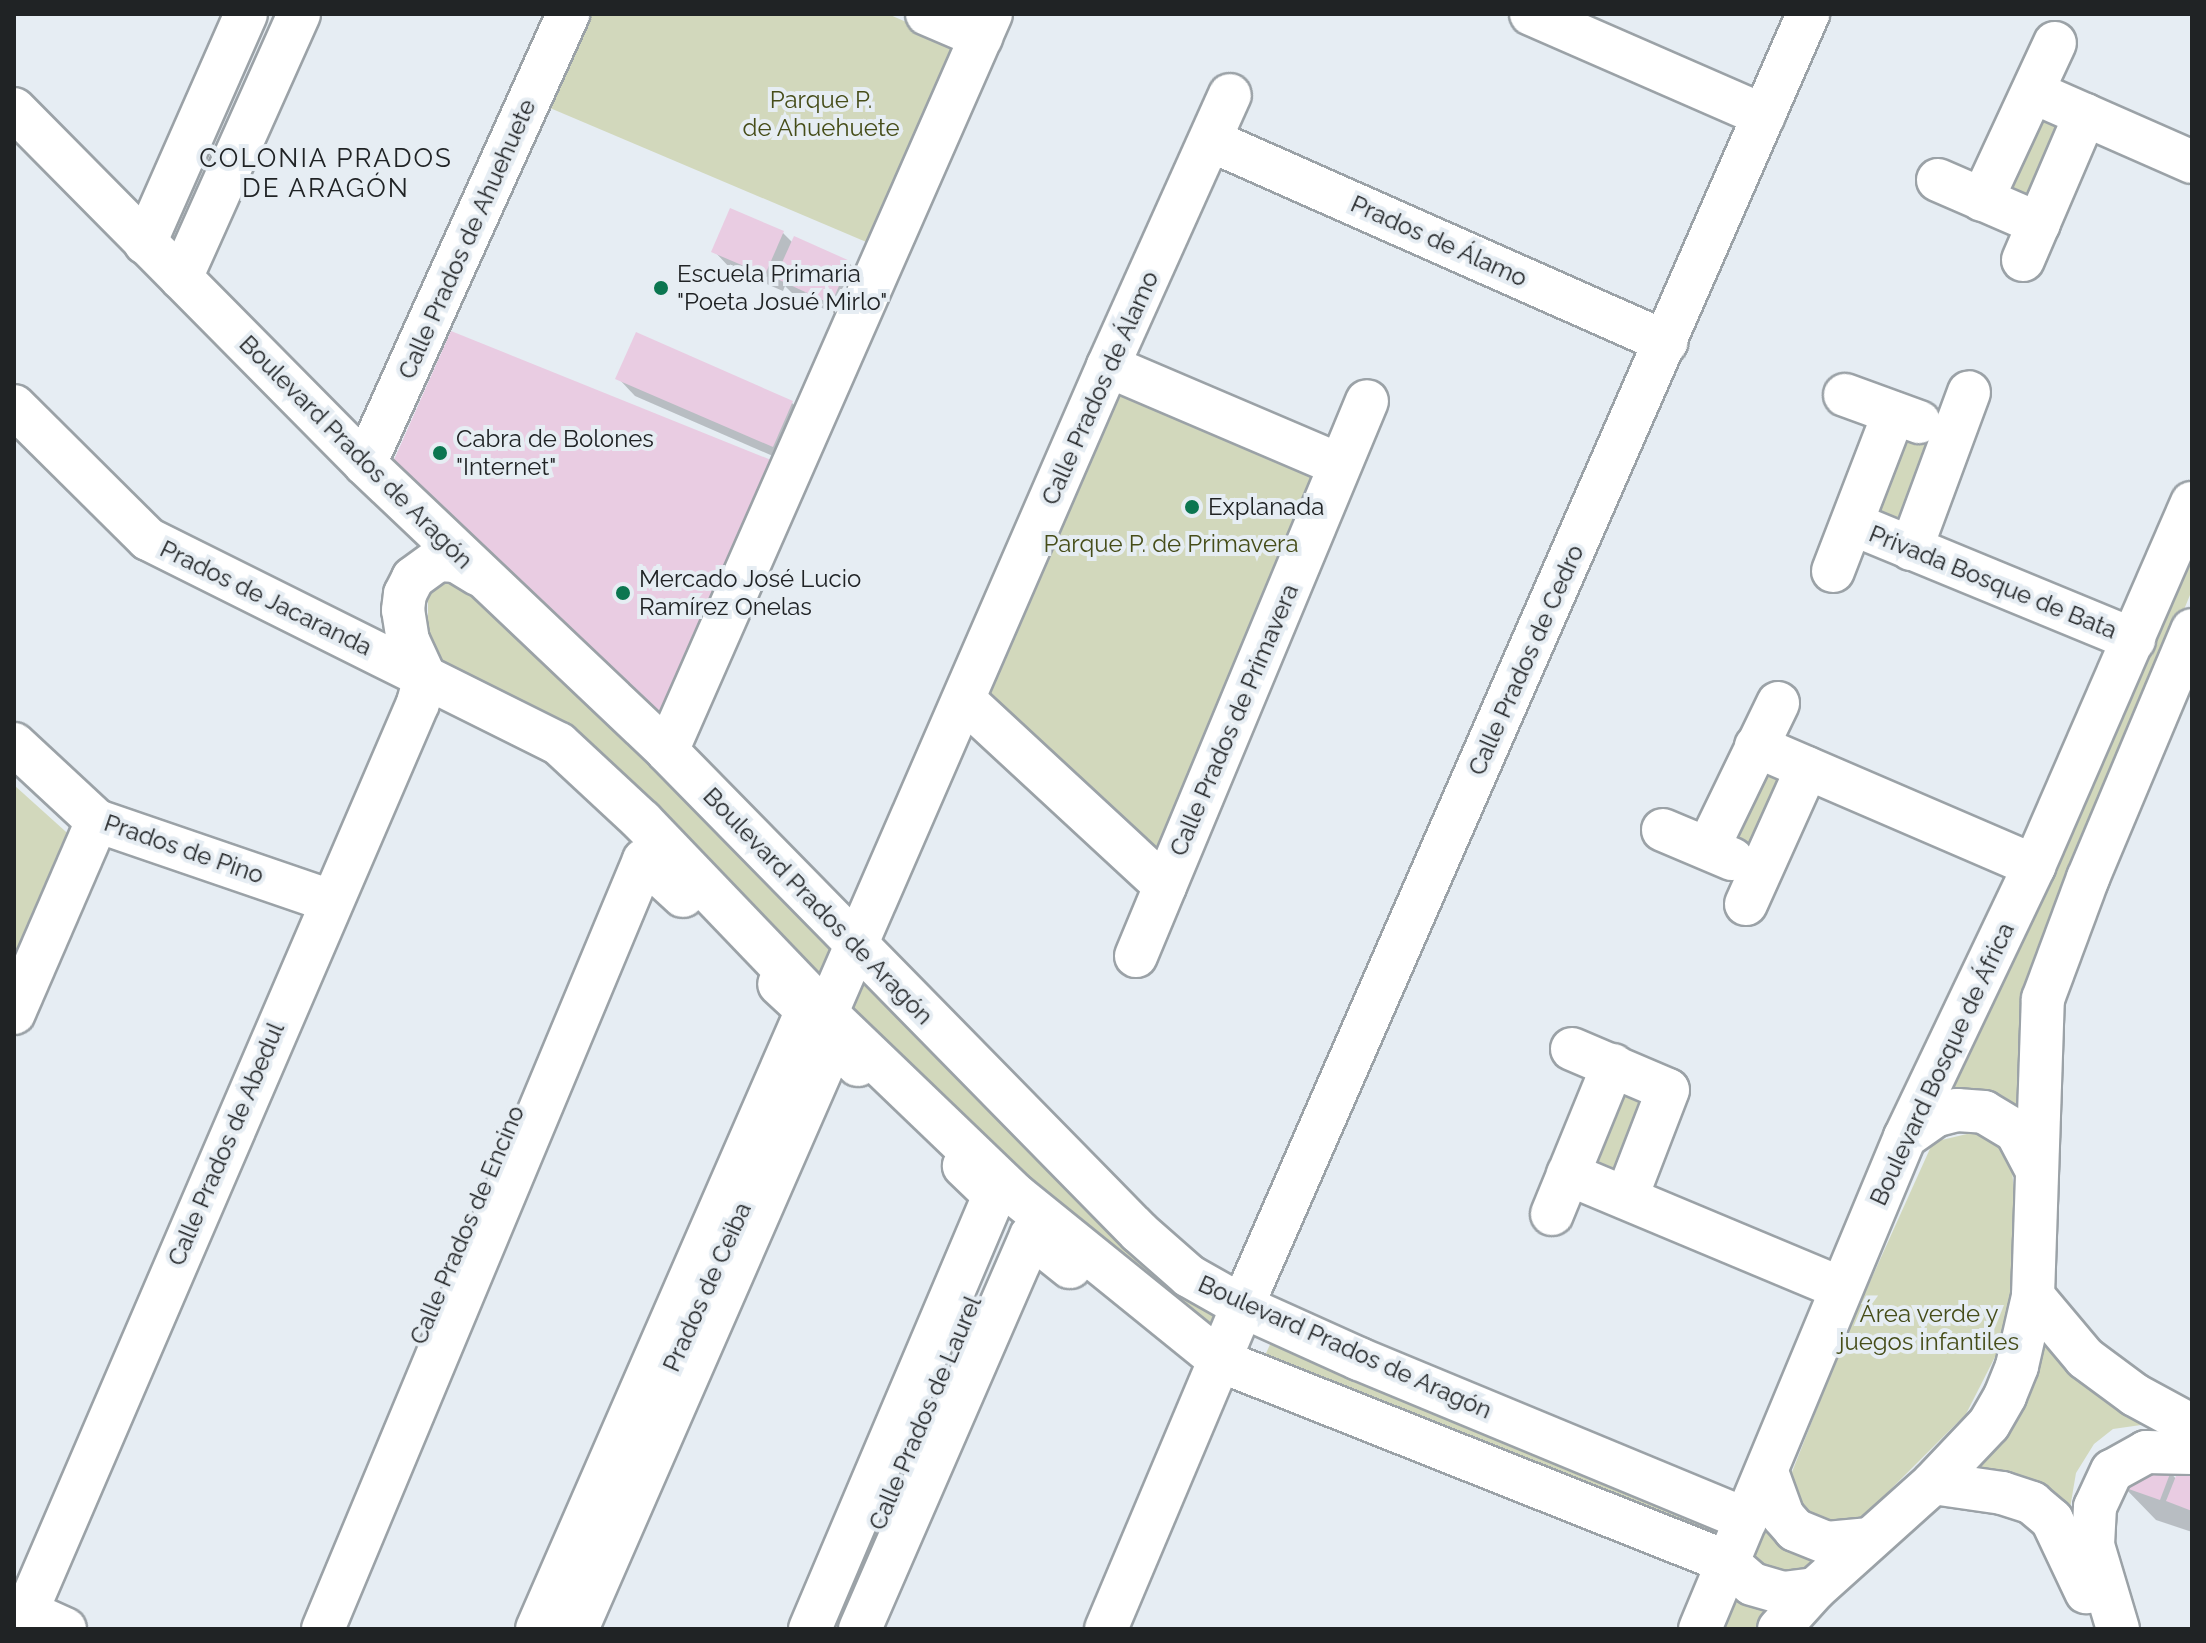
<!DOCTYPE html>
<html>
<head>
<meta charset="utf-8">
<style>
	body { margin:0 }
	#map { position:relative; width:2206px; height:1643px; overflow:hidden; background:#e6edf3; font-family:Raleway,sans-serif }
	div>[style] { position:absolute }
	.green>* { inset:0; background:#d2d8bc }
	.shadow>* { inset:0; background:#0003 }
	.building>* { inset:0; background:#e9cce2 }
	.roads { filter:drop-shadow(2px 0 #9ba2a7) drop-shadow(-2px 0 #9ba2a7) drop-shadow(0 2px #9ba2a7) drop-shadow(0 -2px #9ba2a7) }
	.minor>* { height:42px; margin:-21px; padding:0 21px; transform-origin:21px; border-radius:21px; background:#fff }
	.dots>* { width:22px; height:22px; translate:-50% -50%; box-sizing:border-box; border:4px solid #e6edf3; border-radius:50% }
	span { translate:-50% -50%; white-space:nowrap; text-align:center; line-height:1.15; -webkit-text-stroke:8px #e6edf3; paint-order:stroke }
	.park-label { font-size:24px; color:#464d19 }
	.street-label { font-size:24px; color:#202325 }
	.poi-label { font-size:24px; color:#202325 }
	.left { translate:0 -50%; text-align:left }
	.neighbourhood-label { font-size:26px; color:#202325; letter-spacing:2px }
	.frame { position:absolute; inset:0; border:16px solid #202325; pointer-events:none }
</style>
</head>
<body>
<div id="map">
	<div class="green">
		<i style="clip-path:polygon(590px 14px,888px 14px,954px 43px,959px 60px,871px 244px,550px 108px)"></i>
		<i style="clip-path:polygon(2035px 111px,2070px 126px,2035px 206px,1996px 193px)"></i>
		<i style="clip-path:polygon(1116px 387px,1321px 482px,1158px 856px,983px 698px)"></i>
		<i style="clip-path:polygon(1903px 427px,1940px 440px,1906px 536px,1867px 520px)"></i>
		<i style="clip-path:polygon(2192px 529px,2192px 590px,2032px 983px,2022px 1122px,1940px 1097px)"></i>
		<i style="clip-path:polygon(444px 580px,467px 585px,1037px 1152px,1217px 1305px,1215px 1326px,1207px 1329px,1196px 1325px,436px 661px,428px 644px,428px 590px)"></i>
		<i style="clip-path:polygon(1760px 760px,1794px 773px,1753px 862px,1721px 848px)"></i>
		<i style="clip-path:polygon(14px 785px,75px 840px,14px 976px)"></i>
		<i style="clip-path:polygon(1624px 1074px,1659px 1089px,1624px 1179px,1587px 1166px)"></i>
		<i style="clip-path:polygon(1984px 1130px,2010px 1150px,2014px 1191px,2013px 1296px,1996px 1355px,1966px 1414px,1841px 1539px,1781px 1500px,1846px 1335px,1933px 1142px)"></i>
		<i style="clip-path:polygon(1274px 1336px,1720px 1524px,1721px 1534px,1715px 1542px,1262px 1362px)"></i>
		<i style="clip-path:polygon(2043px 1336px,2155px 1423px,2113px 1429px,2094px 1444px,2076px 1473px,2068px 1520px,1969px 1471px)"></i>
		<i style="clip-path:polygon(1767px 1517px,1822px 1554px,1812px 1579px,1754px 1565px,1752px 1544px)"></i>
		<i style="clip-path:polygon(1738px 1580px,1785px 1604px,1765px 1629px,1711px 1629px)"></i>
	</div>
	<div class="shadow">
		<i style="clip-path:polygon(783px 233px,793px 243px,849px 263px,867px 281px,849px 320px,795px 296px,785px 286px,783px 291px,731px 269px,714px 251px)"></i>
		<i style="clip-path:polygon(618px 378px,792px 403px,810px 420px,791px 464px,635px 396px)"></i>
		<i style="clip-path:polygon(2170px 1472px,2177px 1480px,2192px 1479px,2192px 1532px,2156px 1520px,2123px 1486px)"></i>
	</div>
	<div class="building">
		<i style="clip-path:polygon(730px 208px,784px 231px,765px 275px,711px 252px)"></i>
		<i style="clip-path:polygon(794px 236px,850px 261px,831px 304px,775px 278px)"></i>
		<i style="clip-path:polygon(451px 331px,776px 462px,662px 723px,393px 462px)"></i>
		<i style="clip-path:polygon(636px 332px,793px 401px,773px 447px,615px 379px)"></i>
		<i style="clip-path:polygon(2147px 1462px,2171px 1471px,2160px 1500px,2120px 1486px)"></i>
		<i style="clip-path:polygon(2178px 1471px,2192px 1477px,2192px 1511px,2166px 1501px)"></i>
	</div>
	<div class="roads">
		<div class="minor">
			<i style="left:927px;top:14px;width:59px;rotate:23.1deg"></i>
			<i style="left:1531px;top:14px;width:254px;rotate:23.6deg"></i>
			<i style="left:2035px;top:93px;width:171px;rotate:23.7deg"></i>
			<i style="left:14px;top:109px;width:499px;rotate:45.3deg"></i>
			<i style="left:365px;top:464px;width:417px;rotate:43.5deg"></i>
			<i style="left:667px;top:751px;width:674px;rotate:45.54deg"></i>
			<i style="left:1139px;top:1232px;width:67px;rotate:41.3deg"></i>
			<i style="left:1189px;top:1276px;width:63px;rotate:29.4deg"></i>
			<i style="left:1244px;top:1307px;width:126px;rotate:24.3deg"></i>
			<i style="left:1359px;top:1359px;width:419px;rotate:22.5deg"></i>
			<i style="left:1212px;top:141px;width:497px;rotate:23.9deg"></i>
			<i style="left:1938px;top:180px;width:110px;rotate:23.5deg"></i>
			<i style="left:1982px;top:200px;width:173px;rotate:-65.1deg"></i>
			<i style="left:145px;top:243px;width:250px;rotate:-66.2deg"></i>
			<i style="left:2023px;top:260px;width:158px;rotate:-66.8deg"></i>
			<i style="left:181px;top:278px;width:289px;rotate:-65.9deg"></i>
			<i style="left:1108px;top:366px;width:252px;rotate:23.1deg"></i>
			<i style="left:1845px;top:395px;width:79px;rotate:20deg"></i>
			<i style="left:14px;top:406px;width:189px;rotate:44.8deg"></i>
			<i style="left:148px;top:539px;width:459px;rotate:26.5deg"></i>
			<i style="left:559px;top:744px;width:113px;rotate:42.9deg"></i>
			<i style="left:642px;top:821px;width:267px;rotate:46.2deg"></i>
			<i style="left:827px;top:1014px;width:263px;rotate:43.8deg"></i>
			<i style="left:1017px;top:1196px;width:262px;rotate:39deg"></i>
			<i style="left:1221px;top:1361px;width:544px;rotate:21.66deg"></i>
			<i style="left:1727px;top:1562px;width:33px;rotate:41deg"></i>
			<i style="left:1752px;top:1584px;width:32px;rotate:16deg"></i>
			<i style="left:1783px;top:1593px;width:32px;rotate:-7deg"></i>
			<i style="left:365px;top:464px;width:494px;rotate:-65.7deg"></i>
			<i style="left:1853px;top:524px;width:304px;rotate:22.4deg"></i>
			<i style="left:1911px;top:549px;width:167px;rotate:-69.7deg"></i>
			<i style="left:1833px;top:571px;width:169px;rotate:-68.9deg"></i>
			<i style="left:425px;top:677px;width:40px;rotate:-115deg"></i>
			<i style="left:408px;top:641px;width:31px;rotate:-99deg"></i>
			<i style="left:403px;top:610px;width:16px;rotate:-83deg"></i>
			<i style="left:405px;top:594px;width:18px;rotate:-63deg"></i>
			<i style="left:413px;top:578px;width:31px;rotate:-36deg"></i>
			<i style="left:438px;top:560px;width:18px;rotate:3deg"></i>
			<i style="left:456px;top:561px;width:26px;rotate:31deg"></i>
			<i style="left:964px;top:700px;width:274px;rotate:42.8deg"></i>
			<i style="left:14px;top:744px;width:113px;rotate:42.9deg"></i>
			<i style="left:97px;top:821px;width:247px;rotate:18.9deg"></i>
			<i style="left:1756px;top:746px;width:303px;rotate:23.3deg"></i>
			<i style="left:667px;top:751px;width:805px;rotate:-66.27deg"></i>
			<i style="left:1663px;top:830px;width:75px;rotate:22.8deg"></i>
			<i style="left:1708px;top:848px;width:161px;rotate:-64.2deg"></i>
			<i style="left:1746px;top:904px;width:149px;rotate:-65.8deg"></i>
			<i style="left:1136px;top:956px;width:601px;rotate:-67.4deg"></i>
			<i style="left:14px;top:1013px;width:209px;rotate:-66.6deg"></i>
			<i style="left:817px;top:1035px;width:730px;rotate:-66.49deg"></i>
			<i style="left:1108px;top:366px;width:297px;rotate:-65.8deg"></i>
			<i style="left:1572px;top:1049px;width:104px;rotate:23.1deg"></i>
			<i style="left:1668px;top:1090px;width:114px;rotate:111.1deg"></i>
			<i style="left:1905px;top:1137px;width:39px;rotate:-35deg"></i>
			<i style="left:1937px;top:1115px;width:21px;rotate:-14deg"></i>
			<i style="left:1957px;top:1110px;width:27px;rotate:4deg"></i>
			<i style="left:1984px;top:1112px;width:37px;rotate:31deg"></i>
			<i style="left:2016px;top:1131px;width:43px;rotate:62.2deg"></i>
			<i style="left:1568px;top:1174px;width:296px;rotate:22.7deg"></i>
			<i style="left:1552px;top:1214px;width:161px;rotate:-67.7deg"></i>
			<i style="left:2033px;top:1296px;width:81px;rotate:50deg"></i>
			<i style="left:2085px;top:1358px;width:62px;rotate:36.5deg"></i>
			<i style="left:2135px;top:1395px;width:65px;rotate:28.5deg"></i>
			<i style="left:1767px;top:1472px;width:47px;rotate:70deg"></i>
			<i style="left:1783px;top:1516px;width:18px;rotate:49deg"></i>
			<i style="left:1795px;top:1530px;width:35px;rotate:22deg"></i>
			<i style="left:1827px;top:1543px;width:43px;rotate:-5.3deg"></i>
			<i style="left:1933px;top:1483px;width:70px;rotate:8.2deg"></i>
			<i style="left:2002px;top:1493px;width:32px;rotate:18deg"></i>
			<i style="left:2032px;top:1503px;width:26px;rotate:40deg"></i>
			<i style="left:2052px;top:1520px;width:80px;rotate:64.7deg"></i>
			<i style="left:14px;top:1606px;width:56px;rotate:24.3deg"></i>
			<i style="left:27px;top:1611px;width:989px;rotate:-66.7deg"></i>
			<i style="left:418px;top:703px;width:27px;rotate:-75deg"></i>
			<i style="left:323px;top:1629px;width:833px;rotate:-67.34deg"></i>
			<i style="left:644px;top:860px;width:53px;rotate:42.7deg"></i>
			<i style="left:537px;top:1629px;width:675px;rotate:-66.43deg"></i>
			<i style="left:807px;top:1010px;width:38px;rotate:-137deg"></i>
			<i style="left:577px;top:1629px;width:642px;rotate:-66.39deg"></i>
			<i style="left:834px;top:1041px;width:34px;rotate:45deg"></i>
			<i style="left:810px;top:1629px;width:471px;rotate:-67deg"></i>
			<i style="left:994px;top:1195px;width:42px;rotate:-136deg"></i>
			<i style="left:860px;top:1629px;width:429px;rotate:-66.5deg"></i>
			<i style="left:1031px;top:1236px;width:50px;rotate:38.5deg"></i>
			<i style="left:1106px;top:1629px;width:372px;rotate:-67.1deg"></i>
			<i style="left:1251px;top:1286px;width:1389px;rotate:-66.35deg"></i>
			<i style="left:1700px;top:1629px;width:533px;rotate:-67.38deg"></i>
			<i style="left:1905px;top:1137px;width:300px;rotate:-64.5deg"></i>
			<i style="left:2034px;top:866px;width:396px;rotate:-66.5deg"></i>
			<i style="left:1779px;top:1629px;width:54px;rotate:-48deg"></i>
			<i style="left:1815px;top:1589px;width:159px;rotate:-41.9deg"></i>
			<i style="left:1933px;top:1483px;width:81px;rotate:-46.5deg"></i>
			<i style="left:1989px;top:1424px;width:32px;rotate:-60deg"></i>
			<i style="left:2005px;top:1396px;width:32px;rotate:-68deg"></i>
			<i style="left:2017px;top:1366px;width:72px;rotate:-77.1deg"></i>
			<i style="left:2033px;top:1296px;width:297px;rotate:-88.1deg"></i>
			<i style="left:2043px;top:999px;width:129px;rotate:-69.6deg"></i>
			<i style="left:2088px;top:878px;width:269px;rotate:-67.2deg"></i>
			<i style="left:2118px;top:1629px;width:88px;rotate:-106.6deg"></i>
			<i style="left:2093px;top:1545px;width:38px;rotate:-87deg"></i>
			<i style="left:2095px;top:1507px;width:40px;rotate:-65deg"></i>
			<i style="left:2112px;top:1471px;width:39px;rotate:-29deg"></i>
			<i style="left:2146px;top:1452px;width:46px;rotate:1.2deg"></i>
		</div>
	</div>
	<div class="dots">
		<i style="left:661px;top:288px;background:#0b7650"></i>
		<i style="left:440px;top:453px;background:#0b7650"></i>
		<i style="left:1192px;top:507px;background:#0b7650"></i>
		<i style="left:623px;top:593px;background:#0b7650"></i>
	</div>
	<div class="park-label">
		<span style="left:821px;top:114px">Parque P.<br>de Ahuehuete</span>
		<span style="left:1171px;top:544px">Parque P. de Primavera</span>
		<span style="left:1929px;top:1328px">Área verde y<br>juegos infantiles</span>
	</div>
	<div class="street-label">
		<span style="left:467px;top:239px;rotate:-66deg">Calle Prados de Ahuehuete</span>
		<span style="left:1439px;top:241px;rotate:24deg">Prados de Álamo</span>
		<span style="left:1100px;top:388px;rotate:-66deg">Calle Prados de Álamo</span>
		<span style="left:356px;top:452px;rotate:45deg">Boulevard Prados de Aragón</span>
		<span style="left:1993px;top:582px;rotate:22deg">Privada Bosque de Bata</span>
		<span style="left:266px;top:598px;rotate:26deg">Prados de Jacaranda</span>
		<span style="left:1526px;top:660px;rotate:-66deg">Calle Prados de Cedro</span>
		<span style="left:1234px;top:720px;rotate:-67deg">Calle Prados de Primavera</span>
		<span style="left:184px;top:849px;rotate:19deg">Prados de Pino</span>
		<span style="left:818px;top:906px;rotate:46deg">Boulevard Prados de Aragón</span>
		<span style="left:1942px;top:1064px;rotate:-65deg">Boulevard Bosque de África</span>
		<span style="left:226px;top:1144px;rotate:-67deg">Calle Prados de Abedul</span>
		<span style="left:467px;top:1225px;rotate:-67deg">Calle Prados de Encino</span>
		<span style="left:707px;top:1287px;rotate:-66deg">Prados de Ceiba</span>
		<span style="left:1345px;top:1347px;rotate:24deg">Boulevard Prados de Aragón</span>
		<span style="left:925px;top:1413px;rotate:-67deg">Calle Prados de Laurel</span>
	</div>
	<div class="poi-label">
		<span class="left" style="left:677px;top:288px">Escuela Primaria<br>"Poeta Josué Mirlo"</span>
		<span class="left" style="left:456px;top:453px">Cabra de Bolones<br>"Internet"</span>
		<span class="left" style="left:1208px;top:507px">Explanada</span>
		<span class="left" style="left:639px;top:593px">Mercado José Lucio<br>Ramírez Onelas</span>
	</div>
	<div class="neighbourhood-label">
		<span style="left:326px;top:174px">COLONIA PRADOS<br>DE ARAGÓN</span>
	</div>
	<div class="frame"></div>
</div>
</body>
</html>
